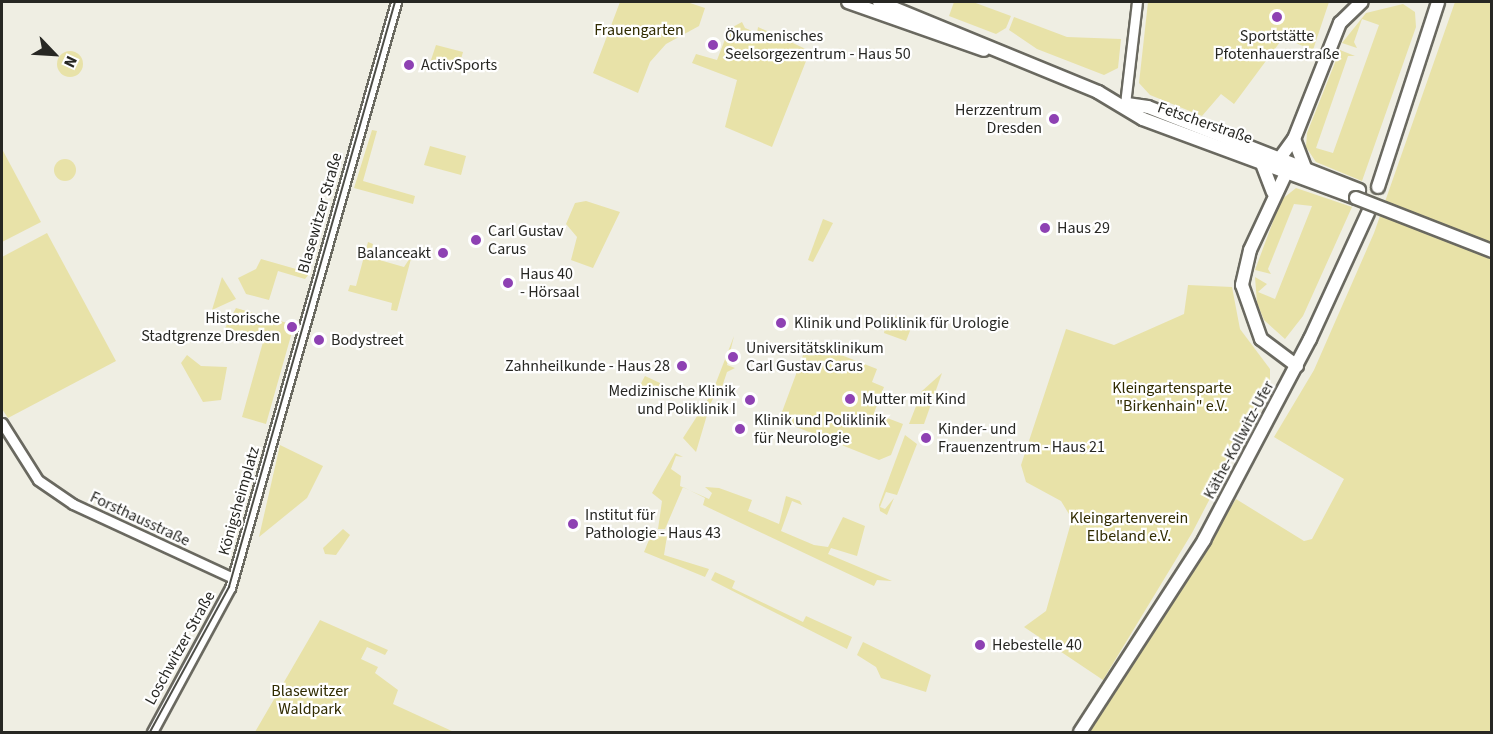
<!DOCTYPE html>
<html>
<head>
<meta charset="utf-8">
<style>
	body { margin:0 }
	#map { position:relative; width:1493px; height:734px; overflow:hidden; background:#efeee3; font-family:"Source Sans 3",sans-serif }
	div>[style] { position:absolute }
	.green>* { inset:0; background:#e8e2a8 }
	.round { border-radius:50% }
	.roads { filter:drop-shadow(2px 0 #6a6960) drop-shadow(-2px 0 #6a6960) drop-shadow(0 2px #6a6960) drop-shadow(0 -2px #6a6960) }
	.minor>* { height:9px; margin:-4.5px; padding:0 4.5px; transform-origin:4.5px; border-radius:4.5px; background:#fff }
	.major>* { height:12px; margin:-6px; padding:0 6px; transform-origin:6px; border-radius:6px; background:#fff }
	.tram>* { height:1.5px; margin:-0.75px; padding:0 0.75px; transform-origin:0.75px; border-radius:0.75px; background:#4e4e48 }
	.bridges { filter:drop-shadow(2px 0 #6a6960) drop-shadow(-2px 0 #6a6960) drop-shadow(0 2px #6a6960) drop-shadow(0 -2px #6a6960) }
	.major-bridge>* { height:12px; margin:-6px; padding:0 6px; transform-origin:6px; border-radius:6px; background:#fff }
	.dots>* { width:16px; height:16px; translate:-50% -50%; box-sizing:border-box; border:3px solid #fff; border-radius:50% }
	span { translate:-50% -50%; white-space:nowrap; text-align:center; line-height:1.15; -webkit-text-stroke:4.5px #fff; paint-order:stroke }
	.park-label { font-size:16px; color:#302b00 }
	.poi-label { font-size:16px; color:#272723 }
	.left { translate:0 -50%; text-align:left }
	.right { translate:-100% -50%; text-align:right }
	.street-label { font-size:16px; color:#272723 }
	.frame { position:absolute; inset:0; border:3px solid #272723; pointer-events:none }
	.north { position:absolute; left:24px; top:24px; width:60px; height:60px; -webkit-text-stroke:4px #fff; paint-order:stroke; rotate:115deg; font-size:16px; font-weight:700; line-height:24px; text-align:center; color:#272723 }
	.north::after { content:''; display:block; margin:auto; width:21px; height:27px; background:#272723; clip-path:polygon(50% 0,100% 100%,50% 72%,0 100%) }
</style>
</head>
<body>
<div id="map">
	<div class="green">
		<i style="clip-path:polygon(620px 2px,687px 2px,705px 8px,699px 26px,666px 44px,650px 62px,638px 93px,593px 73px)"></i>
		<i style="clip-path:polygon(954px 2px,973px 2px,1011px 16px,1006px 28px,996px 34px,949px 16px)"></i>
		<i style="clip-path:polygon(1148px 2px,1329px 2px,1313px 50px,1283px 38px,1234px 104px,1221px 94px,1202px 116px,1150px 95px,1139px 83px)"></i>
		<i style="clip-path:polygon(1455px 2px,1491px 2px,1491px 731px,1089px 732px,1236px 499px,1304px 541px,1312px 539px,1344px 479px,1274px 437px,1314px 370px,1374px 233px)"></i>
		<i style="clip-path:polygon(1403px 4px,1415px 12px,1416px 27px,1362px 181px,1316px 162px,1306px 147px,1307px 133px,1340px 50px,1355px 56px,1348px 56px,1316px 148px,1333px 153px,1379px 25px,1362px 19px,1354px 42px,1357px 48px,1342px 43px,1366px 13px)"></i>
		<i style="clip-path:polygon(1014px 17px,1067px 37px,1121px 39px,1118px 68px,1104px 75px,1037px 49px,1009px 30px)"></i>
		<i style="clip-path:polygon(742px 22px,745px 28px,757px 33px,758px 27px,810px 51px,772px 147px,725px 127px,737px 80px,692px 63px,696px 54px,717px 60px,729px 29px)"></i>
		<i style="clip-path:polygon(436px 45px,463px 52px,458px 70px,430px 63px)"></i>
		<i class="round" style="left:57px;top:51px;width:26px;height:26px"></i>
		<i style="clip-path:polygon(372px 130px,377px 131px,363px 181px,415px 196px,413px 204px,354px 188px)"></i>
		<i style="clip-path:polygon(430px 146px,466px 156px,461px 175px,424px 165px)"></i>
		<i style="clip-path:polygon(2px 149px,41px 222px,2px 242px)"></i>
		<i class="round" style="left:54px;top:159px;width:22px;height:22px"></i>
		<i style="clip-path:polygon(1296px 188px,1352px 207px,1303px 316px,1285px 339px,1264px 320px,1257px 303px,1255px 277px,1267px 284px,1258px 292px,1275px 299px,1312px 206px,1294px 204px,1268px 269px,1271px 274px,1255px 270px,1281px 200px)"></i>
		<i style="clip-path:polygon(586px 201px,620px 212px,593px 268px,571px 260px,577px 237px,566px 224px,575px 203px)"></i>
		<i style="clip-path:polygon(823px 219px,833px 223px,813px 262px,808px 260px)"></i>
		<i style="clip-path:polygon(47px 233px,116px 361px,8px 418px,2px 409px,2px 257px)"></i>
		<i style="clip-path:polygon(368px 242px,373px 244px,369px 257px,404px 267px,412px 255px,397px 311px,391px 310px,392px 303px,348px 291px,350px 285px,356px 286px)"></i>
		<i style="clip-path:polygon(261px 259px,310px 273px,305px 279px,278px 271px,269px 300px,246px 294px,238px 278px,256px 269px)"></i>
		<i style="clip-path:polygon(222px 277px,236px 299px,212px 310px)"></i>
		<i style="clip-path:polygon(1188px 285px,1232px 287px,1240px 329px,1270px 369px,1270px 382px,1245px 435px,1237px 436px,1241px 439px,1192px 533px,1103px 680px,1024px 627px,1046px 611px,1072px 519px,1061px 501px,1026px 482px,1021px 465px,1066px 329px,1114px 345px,1184px 314px)"></i>
		<i style="clip-path:polygon(236px 308px,294px 325px,266px 424px,242px 417px,263px 342px,224px 330px)"></i>
		<i style="clip-path:polygon(888px 314px,913px 323px,906px 341px,884px 333px)"></i>
		<i style="clip-path:polygon(734px 336px,727px 365px,735px 368px,727px 372px,721px 390px,724px 397px,715px 394px,710px 405px,696px 452px,683px 438px,712px 393px)"></i>
		<i style="clip-path:polygon(808px 342px,877px 369px,872px 382px,884px 387px,874px 413px,903px 424px,891px 455px,879px 460px,779px 420px)"></i>
		<i style="clip-path:polygon(187px 355px,201px 366px,227px 367px,221px 400px,203px 402px,181px 363px)"></i>
		<i style="clip-path:polygon(942px 373px,924px 424px,909px 424px,922px 391px)"></i>
		<i style="clip-path:polygon(645px 376px,660px 383px,660px 397px,637px 391px)"></i>
		<i style="clip-path:polygon(905px 435px,917px 444px,897px 495px,886px 492px,880px 507px,885px 509px,894px 498px,887px 515px,880px 511px,879px 505px)"></i>
		<i style="clip-path:polygon(280px 445px,323px 466px,307px 498px,259px 537px)"></i>
		<i style="clip-path:polygon(675px 453px,683px 457px,676px 456px,671px 469px,681px 476px,680px 486px,709px 499px,712px 493px,705px 487px,719px 488px,752px 500px,748px 511px,779px 524px,786px 496px,800px 501px,802px 505px,792px 501px,781px 531px,814px 545px,828px 547px,843px 517px,865px 526px,857px 556px,831px 548px,828px 554px,892px 581px,877px 580px,874px 586px,703px 505px,705px 498px,683px 487px,665px 529px,658px 529px,662px 501px,652px 493px)"></i>
		<i style="clip-path:polygon(343px 529px,350px 535px,336px 555px,325px 554px,323px 548px)"></i>
		<i style="clip-path:polygon(653px 530px,667px 536px,664px 555px,709px 569px,705px 577px,644px 552px)"></i>
		<i style="clip-path:polygon(715px 572px,735px 581px,732px 588px,803px 622px,806px 616px,852px 637px,847px 649px,711px 580px)"></i>
		<i style="clip-path:polygon(320px 620px,388px 650px,385px 655px,367px 647px,361px 659px,378px 667px,375px 673px,398px 690px,393px 704px,454px 732px,255px 732px)"></i>
		<i style="clip-path:polygon(863px 642px,931px 675px,926px 692px,881px 678px,876px 667px,857px 655px)"></i>
	</div>
	<div class="roads">
		<div class="minor">
			<i style="left:1125px;top:104px;width:103px;rotate:-83.3deg"></i>
			<i style="left:2px;top:423px;width:67px;rotate:57.7deg"></i>
			<i style="left:38px;top:480px;width:42px;rotate:34.4deg"></i>
			<i style="left:73px;top:504px;width:176px;rotate:24.8deg"></i>
			<i style="left:152px;top:732px;width:164px;rotate:-61.6deg"></i>
			<i style="left:230px;top:588px;width:609px;rotate:-74.18deg"></i>
		</div>
		<div class="major">
			<i style="left:848px;top:2px;width:144px;rotate:19.4deg"></i>
			<i style="left:879px;top:2px;width:237px;rotate:22.3deg"></i>
			<i style="left:1098px;top:92px;width:52px;rotate:31deg"></i>
			<i style="left:1143px;top:119px;width:227px;rotate:20.3deg"></i>
			<i style="left:1127px;top:104px;width:21px;rotate:8deg"></i>
			<i style="left:1148px;top:107px;width:227px;rotate:21.5deg"></i>
			<i style="left:1294px;top:139px;width:31px;rotate:69deg"></i>
			<i style="left:1280px;top:158px;width:24px;rotate:-54deg"></i>
			<i style="left:1294px;top:139px;width:125px;rotate:-68.4deg"></i>
			<i style="left:1340px;top:23px;width:30px;rotate:-44deg"></i>
			<i style="left:1261px;top:161px;width:33px;rotate:69deg"></i>
			<i style="left:1287px;top:171px;width:87px;rotate:115.1deg"></i>
			<i style="left:1250px;top:250px;width:36px;rotate:103deg"></i>
			<i style="left:1242px;top:285px;width:57px;rotate:70.6deg"></i>
			<i style="left:1261px;top:339px;width:45px;rotate:36.9deg"></i>
			<i style="left:1378px;top:187px;width:194px;rotate:-72deg"></i>
			<i style="left:1080px;top:732px;width:229px;rotate:-57.1deg"></i>
			<i style="left:1204px;top:540px;width:227px;rotate:-62.2deg"></i>
			<i style="left:1310px;top:339px;width:139px;rotate:-65.3deg"></i>
		</div>
	</div>
	<div class="tram">
		<i style="left:150px;top:732px;width:165px;rotate:-61.4deg"></i>
		<i style="left:229px;top:587px;width:608px;rotate:-74.16deg"></i>
	</div>
	<div class="bridges">
		<div class="major-bridge">
			<i style="left:1356px;top:198px;width:146px;rotate:21.3deg"></i>
		</div>
	</div>
	<div class="dots">
		<i style="left:1277px;top:17px;background:#8e41b3"></i>
		<i style="left:713px;top:45px;background:#8e41b3"></i>
		<i style="left:409px;top:65px;background:#8e41b3"></i>
		<i style="left:1054px;top:119px;background:#8e41b3"></i>
		<i style="left:1045px;top:228px;background:#8e41b3"></i>
		<i style="left:476px;top:240px;background:#8e41b3"></i>
		<i style="left:443px;top:253px;background:#8e41b3"></i>
		<i style="left:508px;top:283px;background:#8e41b3"></i>
		<i style="left:781px;top:323px;background:#8e41b3"></i>
		<i style="left:292px;top:327px;background:#8e41b3"></i>
		<i style="left:319px;top:340px;background:#8e41b3"></i>
		<i style="left:733px;top:357px;background:#8e41b3"></i>
		<i style="left:682px;top:366px;background:#8e41b3"></i>
		<i style="left:850px;top:399px;background:#8e41b3"></i>
		<i style="left:750px;top:400px;background:#8e41b3"></i>
		<i style="left:740px;top:429px;background:#8e41b3"></i>
		<i style="left:926px;top:438px;background:#8e41b3"></i>
		<i style="left:573px;top:524px;background:#8e41b3"></i>
		<i style="left:980px;top:645px;background:#8e41b3"></i>
	</div>
	<div class="park-label">
		<span style="left:639px;top:30px">Frauengarten</span>
		<span style="left:1172px;top:397px">Kleingartensparte<br>"Birkenhain" e.V.</span>
		<span style="left:1129px;top:527px">Kleingartenverein<br>Elbeland e.V.</span>
		<span style="left:310px;top:700px">Blasewitzer<br>Waldpark</span>
	</div>
	<div class="poi-label">
		<span class="left" style="left:725px;top:45px">Ökumenisches<br>Seelsorgezentrum - Haus 50</span>
		<span style="left:1277px;top:45px">Sportstätte<br>Pfotenhauerstraße</span>
		<span class="left" style="left:421px;top:65px">ActivSports</span>
		<span class="right" style="left:1042px;top:119px">Herzzentrum<br>Dresden</span>
		<span class="left" style="left:1057px;top:228px">Haus 29</span>
		<span class="left" style="left:488px;top:240px">Carl Gustav<br>Carus</span>
		<span class="right" style="left:431px;top:253px">Balanceakt</span>
		<span class="left" style="left:520px;top:283px">Haus 40<br>- Hörsaal</span>
		<span class="right" style="left:280px;top:327px">Historische<br>Stadtgrenze Dresden</span>
		<span class="left" style="left:794px;top:323px">Klinik und Poliklinik für Urologie</span>
		<span class="left" style="left:331px;top:340px">Bodystreet</span>
		<span class="left" style="left:746px;top:357px">Universitätsklinikum<br>Carl Gustav Carus</span>
		<span class="right" style="left:670px;top:366px">Zahnheilkunde - Haus 28</span>
		<span class="right" style="left:736px;top:400px">Medizinische Klinik<br>und Poliklinik I</span>
		<span class="left" style="left:862px;top:399px">Mutter mit Kind</span>
		<span class="left" style="left:754px;top:429px">Klinik und Poliklinik<br>für Neurologie</span>
		<span class="left" style="left:938px;top:438px">Kinder- und<br>Frauenzentrum - Haus 21</span>
		<span class="left" style="left:585px;top:524px">Institut für<br>Pathologie - Haus 43</span>
		<span class="left" style="left:992px;top:645px">Hebestelle 40</span>
	</div>
	<div class="street-label">
		<span style="left:1205px;top:123px;rotate:19deg">Fetscherstraße</span>
		<span style="left:320px;top:213px;rotate:-74deg">Blasewitzer Straße</span>
		<span style="left:1239px;top:440px;rotate:-62deg">Käthe-Kollwitz-Ufer</span>
		<span style="left:239px;top:501px;rotate:-74deg">Königsheimplatz</span>
		<span style="left:140px;top:519px;rotate:25deg">Forsthausstraße</span>
		<span style="left:180px;top:648px;rotate:-61deg">Loschwitzer Straße</span>
	</div>
	<div class="frame"></div>
	<div class="north">N</div>
</div>
</body>
</html>
